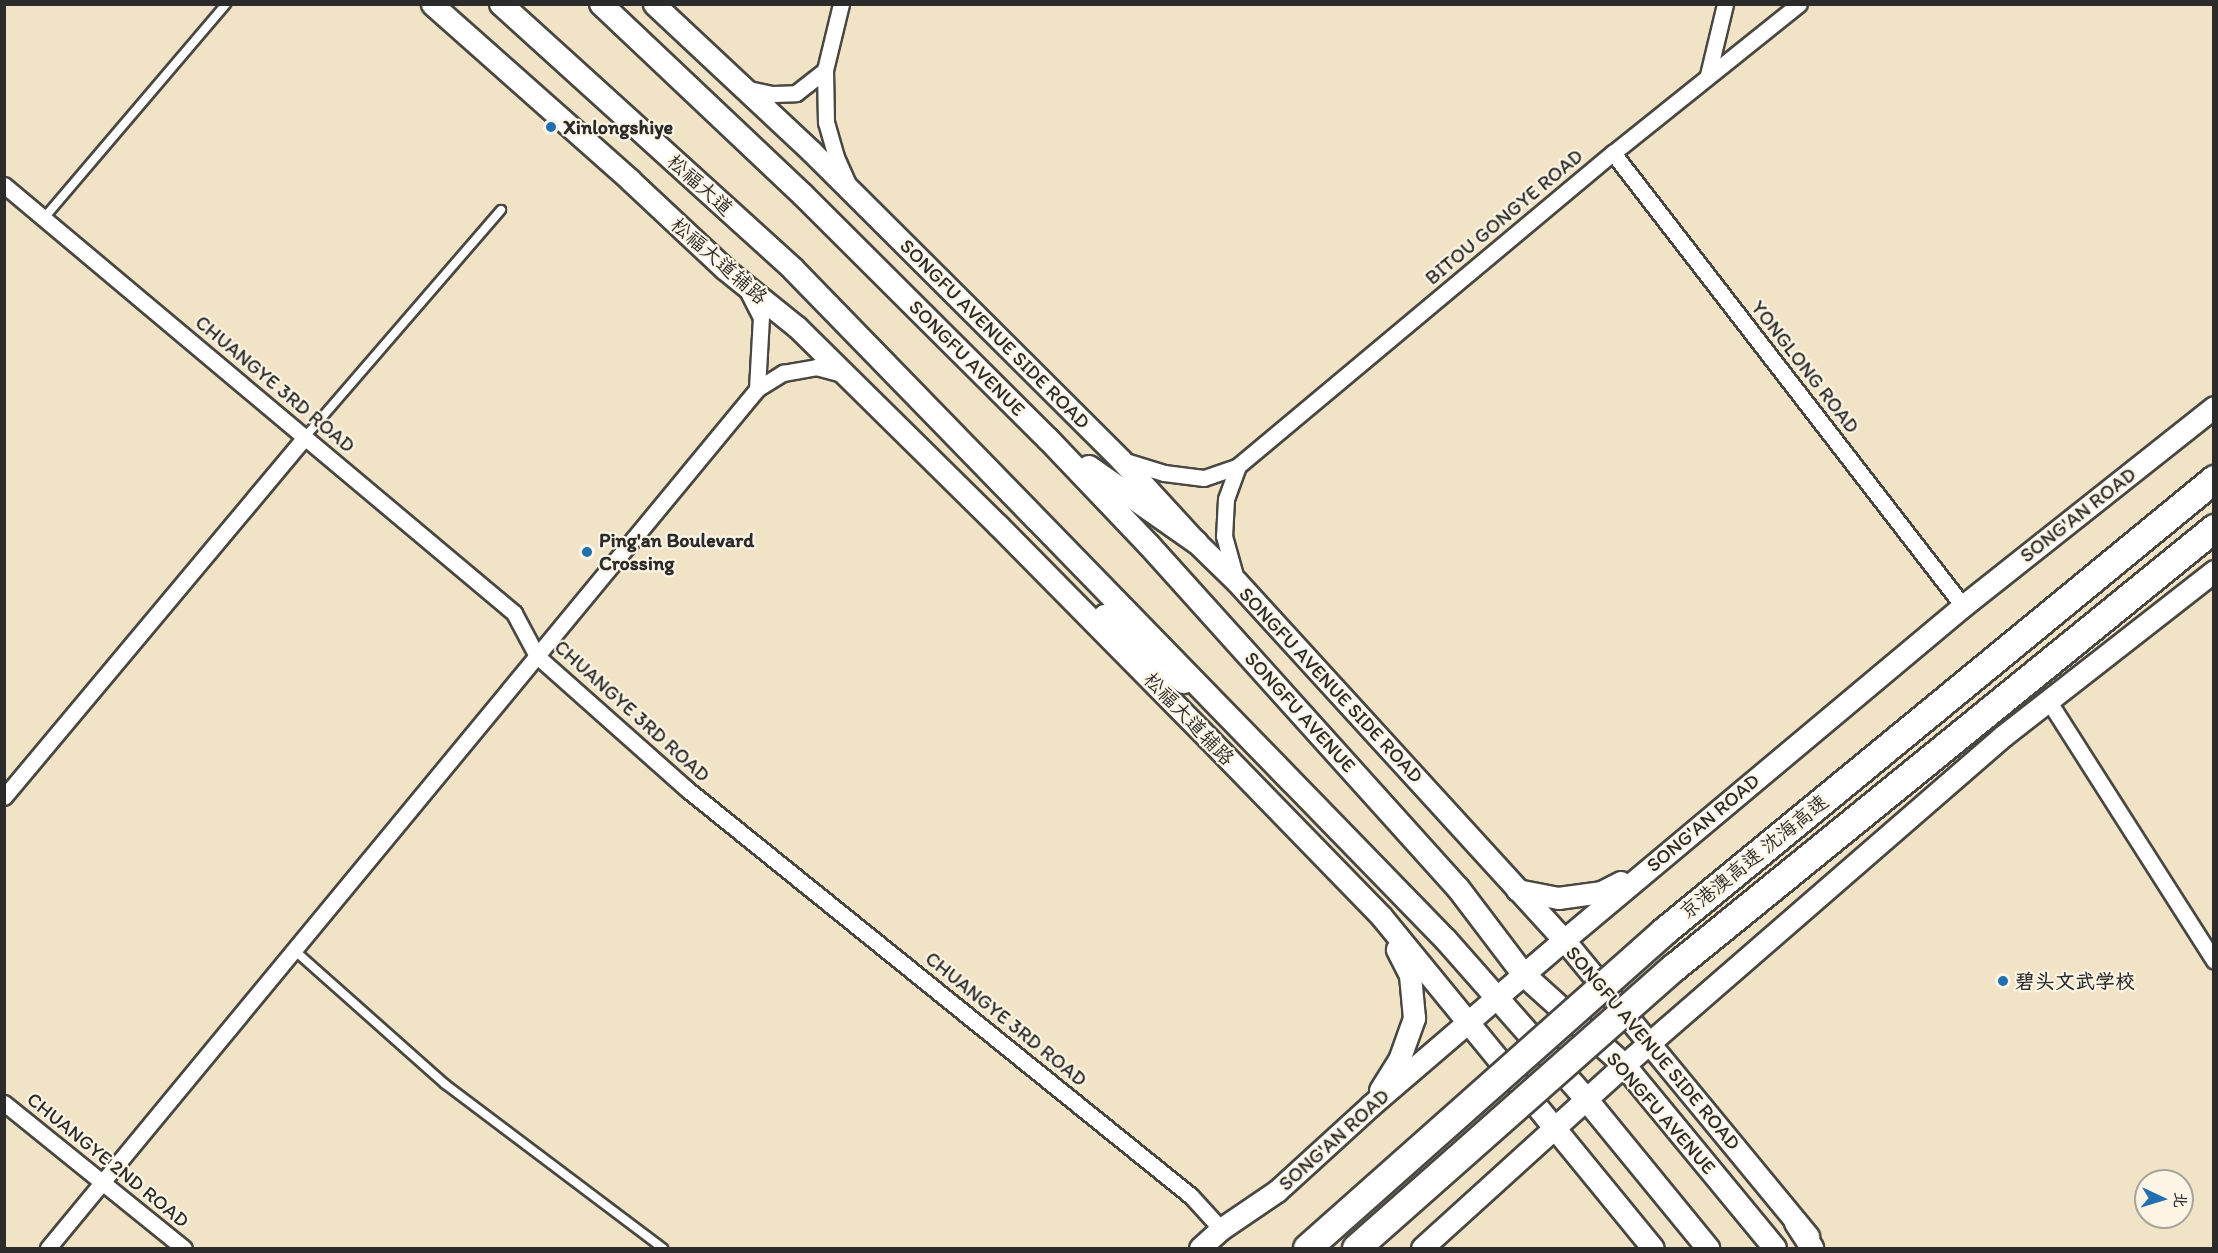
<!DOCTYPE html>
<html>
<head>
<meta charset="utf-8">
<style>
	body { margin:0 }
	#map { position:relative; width:2218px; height:1253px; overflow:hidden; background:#f1e4c6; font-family:Itim,"LXGW WenKai TC",sans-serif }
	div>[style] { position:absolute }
	.roads { filter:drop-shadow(2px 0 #494742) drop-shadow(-2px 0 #494742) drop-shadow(0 2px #494742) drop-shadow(0 -2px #494742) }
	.lane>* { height:8px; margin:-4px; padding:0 4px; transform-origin:4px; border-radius:4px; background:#fff }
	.street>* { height:15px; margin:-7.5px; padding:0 7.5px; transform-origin:7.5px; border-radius:7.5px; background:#fff }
	.secondary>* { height:21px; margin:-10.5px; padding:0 10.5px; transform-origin:10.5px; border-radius:10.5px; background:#fff }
	.primary>* { height:22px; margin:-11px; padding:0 11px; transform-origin:11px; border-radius:11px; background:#fff }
	.bridges { filter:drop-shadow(2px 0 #494742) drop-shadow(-2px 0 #494742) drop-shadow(0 2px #494742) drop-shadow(0 -2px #494742) }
	.highway-bridge>* { height:27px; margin:-13.5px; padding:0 13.5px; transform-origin:13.5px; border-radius:13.5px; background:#fff }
	.dots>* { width:16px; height:16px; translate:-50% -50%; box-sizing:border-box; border:3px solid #fcf5e5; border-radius:50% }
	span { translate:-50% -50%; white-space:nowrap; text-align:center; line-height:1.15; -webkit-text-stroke:4.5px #fcf5e5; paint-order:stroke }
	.poi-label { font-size:20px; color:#2b2b2b; font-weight:700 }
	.left { translate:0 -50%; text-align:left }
	.street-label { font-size:20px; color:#2b2b2b }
	.frame { position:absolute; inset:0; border:6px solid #2b2b2b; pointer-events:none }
	.north { position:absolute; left:2134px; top:1169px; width:60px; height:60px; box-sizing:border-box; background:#fcf5e5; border:2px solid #a8a49b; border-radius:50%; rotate:94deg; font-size:16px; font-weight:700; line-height:24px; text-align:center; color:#2b2b2b }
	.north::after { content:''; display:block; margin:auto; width:21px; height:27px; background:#1f6fb2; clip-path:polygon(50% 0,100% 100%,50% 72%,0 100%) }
</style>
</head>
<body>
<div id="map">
	<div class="roads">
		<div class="lane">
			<i style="left:44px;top:218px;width:281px;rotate:-49.6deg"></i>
			<i style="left:305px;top:437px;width:300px;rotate:-49.2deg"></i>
			<i style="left:294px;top:950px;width:202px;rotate:41.6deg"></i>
			<i style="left:445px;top:1084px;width:273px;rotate:37deg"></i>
		</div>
		<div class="street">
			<i style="left:841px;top:4px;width:68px;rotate:103.6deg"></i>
			<i style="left:825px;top:70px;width:52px;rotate:88.9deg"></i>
			<i style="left:826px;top:122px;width:36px;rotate:74deg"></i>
			<i style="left:836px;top:157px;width:27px;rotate:66deg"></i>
			<i style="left:1708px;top:75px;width:73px;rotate:-76.5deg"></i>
			<i style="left:744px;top:88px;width:30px;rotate:12deg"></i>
			<i style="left:773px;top:94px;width:23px;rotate:-2deg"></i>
			<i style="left:796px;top:93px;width:37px;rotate:-38deg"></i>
			<i style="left:1613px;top:153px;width:572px;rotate:52.31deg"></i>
			<i style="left:4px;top:185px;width:666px;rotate:40deg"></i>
			<i style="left:514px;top:613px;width:49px;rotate:61.9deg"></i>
			<i style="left:537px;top:656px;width:202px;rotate:41.6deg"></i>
			<i style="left:688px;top:790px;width:646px;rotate:38.91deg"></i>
			<i style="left:1191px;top:1196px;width:45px;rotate:47.7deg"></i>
			<i style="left:747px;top:290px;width:30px;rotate:63deg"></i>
			<i style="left:761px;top:317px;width:72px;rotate:93.2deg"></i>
			<i style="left:1122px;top:460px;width:44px;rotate:17.2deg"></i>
			<i style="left:1164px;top:473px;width:40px;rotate:7.1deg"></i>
			<i style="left:1204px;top:478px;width:36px;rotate:-19deg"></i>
			<i style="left:1238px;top:466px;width:35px;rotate:110deg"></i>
			<i style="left:1226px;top:499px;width:37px;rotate:93deg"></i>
			<i style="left:1224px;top:536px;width:45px;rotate:74.4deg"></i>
			<i style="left:1238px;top:466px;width:488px;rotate:-39.9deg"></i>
			<i style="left:1613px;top:153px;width:238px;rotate:-38.7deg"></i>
			<i style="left:2048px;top:700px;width:309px;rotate:57.5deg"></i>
			<i style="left:4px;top:797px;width:469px;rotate:-50.1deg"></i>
			<i style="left:4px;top:1103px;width:231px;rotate:38.9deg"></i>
			<i style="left:48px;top:1248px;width:1114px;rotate:-50.46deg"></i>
			<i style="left:757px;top:389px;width:31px;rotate:-32deg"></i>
			<i style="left:783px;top:373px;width:34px;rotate:-10deg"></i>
			<i style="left:816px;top:367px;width:27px;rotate:15deg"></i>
		</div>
		<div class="secondary">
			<i style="left:432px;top:4px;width:265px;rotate:41.6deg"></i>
			<i style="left:630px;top:180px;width:130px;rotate:43.1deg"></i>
			<i style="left:725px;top:269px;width:92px;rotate:38.9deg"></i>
			<i style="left:797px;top:327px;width:282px;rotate:44.6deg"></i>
			<i style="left:998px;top:525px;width:299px;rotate:45.4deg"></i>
			<i style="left:1208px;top:738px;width:248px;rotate:45.8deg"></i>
			<i style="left:1381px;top:916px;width:429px;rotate:50.7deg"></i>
			<i style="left:654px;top:4px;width:215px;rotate:43.1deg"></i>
			<i style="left:811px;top:151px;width:436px;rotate:44.9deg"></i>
			<i style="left:1120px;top:459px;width:113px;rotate:47.5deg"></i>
			<i style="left:1196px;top:542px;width:57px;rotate:44.3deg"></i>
			<i style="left:1237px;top:582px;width:485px;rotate:47.6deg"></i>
			<i style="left:1564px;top:940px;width:384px;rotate:50.5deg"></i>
			<i style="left:1104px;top:615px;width:104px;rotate:40.3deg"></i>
			<i style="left:1517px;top:890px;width:42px;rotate:11deg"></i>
			<i style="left:1558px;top:898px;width:43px;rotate:-7.9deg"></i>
			<i style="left:1601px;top:892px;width:22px;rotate:-27deg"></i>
			<i style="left:1380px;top:1090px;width:36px;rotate:-58deg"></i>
			<i style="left:1399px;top:1060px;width:45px;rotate:-70.3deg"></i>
			<i style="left:1414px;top:1018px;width:43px;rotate:-95.3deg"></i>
			<i style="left:1410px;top:975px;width:29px;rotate:-117deg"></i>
			<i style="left:1200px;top:1248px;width:28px;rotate:-42deg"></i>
			<i style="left:1221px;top:1229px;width:68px;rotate:-34.2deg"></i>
			<i style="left:1277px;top:1191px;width:126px;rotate:-42.4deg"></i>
			<i style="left:1370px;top:1106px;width:255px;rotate:-40.6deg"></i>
			<i style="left:1564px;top:940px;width:520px;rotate:-39.93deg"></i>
			<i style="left:1963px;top:606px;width:320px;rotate:-38.4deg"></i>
			<i style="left:1422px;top:1248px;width:273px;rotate:-42.2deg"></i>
			<i style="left:1624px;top:1065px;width:502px;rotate:-40.96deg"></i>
			<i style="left:2003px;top:736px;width:268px;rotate:-38deg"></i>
		</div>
		<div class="primary">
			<i style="left:501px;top:4px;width:394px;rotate:42.2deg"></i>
			<i style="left:793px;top:269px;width:936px;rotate:45.78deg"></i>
			<i style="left:1446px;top:940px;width:212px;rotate:48.6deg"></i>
			<i style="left:1586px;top:1099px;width:193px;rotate:50.7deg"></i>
			<i style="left:601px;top:4px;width:278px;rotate:43.4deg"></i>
			<i style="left:803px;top:195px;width:346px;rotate:44.9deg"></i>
			<i style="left:1048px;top:439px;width:146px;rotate:46.4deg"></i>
			<i style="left:1149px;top:545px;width:462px;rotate:48deg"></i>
			<i style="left:1458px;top:888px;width:109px;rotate:52.8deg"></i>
			<i style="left:1524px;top:975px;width:135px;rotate:42deg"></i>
			<i style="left:1624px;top:1065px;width:237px;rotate:50.5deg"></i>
			<i style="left:1089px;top:467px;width:131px;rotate:35deg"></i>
			<i style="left:1796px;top:1223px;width:30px;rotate:57deg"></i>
		</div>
	</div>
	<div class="bridges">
		<div class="highway-bridge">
			<i style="left:1307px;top:1248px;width:477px;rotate:-41.6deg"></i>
			<i style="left:1664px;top:931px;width:712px;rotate:-39.41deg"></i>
			<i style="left:1356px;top:1248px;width:424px;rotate:-41.5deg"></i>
			<i style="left:1674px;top:967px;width:696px;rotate:-39.11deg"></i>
		</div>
	</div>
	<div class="dots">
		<i style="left:551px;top:127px;background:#1f6fb2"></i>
		<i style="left:587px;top:552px;background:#1f6fb2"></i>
		<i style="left:2003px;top:981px;background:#1f6fb2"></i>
	</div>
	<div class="poi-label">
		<span class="left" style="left:563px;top:127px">Xinlongshiye</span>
		<span class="left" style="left:599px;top:552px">Ping'an Boulevard<br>Crossing</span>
		<span class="left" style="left:2015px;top:981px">碧头文武学校</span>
	</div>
	<div class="street-label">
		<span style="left:700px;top:185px;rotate:42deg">松福大道</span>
		<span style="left:1504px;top:217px;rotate:-40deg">BITOU GONGYE ROAD</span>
		<span style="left:719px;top:261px;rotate:41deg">松福大道辅路</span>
		<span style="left:995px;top:334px;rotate:45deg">SONGFU AVENUE SIDE ROAD</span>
		<span style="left:967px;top:358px;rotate:45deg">SONGFU AVENUE</span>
		<span style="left:1805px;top:367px;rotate:52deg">YONGLONG ROAD</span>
		<span style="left:275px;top:384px;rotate:40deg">CHUANGYE 3RD ROAD</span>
		<span style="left:2078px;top:515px;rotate:-38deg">SONG'AN ROAD</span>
		<span style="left:1331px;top:685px;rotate:47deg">SONGFU AVENUE SIDE ROAD</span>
		<span style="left:632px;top:711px;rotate:42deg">CHUANGYE 3RD ROAD</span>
		<span style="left:1300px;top:712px;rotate:48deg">SONGFU AVENUE</span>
		<span style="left:1189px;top:719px;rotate:46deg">松福大道辅路</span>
		<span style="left:1703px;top:823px;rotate:-40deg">SONG'AN ROAD</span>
		<span style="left:1754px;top:857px;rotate:-39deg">京港澳高速 沈海高速</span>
		<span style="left:1006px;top:1019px;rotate:39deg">CHUANGYE 3RD ROAD</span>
		<span style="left:1653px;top:1048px;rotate:50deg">SONGFU AVENUE SIDE ROAD</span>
		<span style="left:1661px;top:1113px;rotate:49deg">SONGFU AVENUE</span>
		<span style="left:1334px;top:1140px;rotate:-42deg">SONG'AN ROAD</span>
		<span style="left:108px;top:1160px;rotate:39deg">CHUANGYE 2ND ROAD</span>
	</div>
	<div class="frame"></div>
	<div class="north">北</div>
</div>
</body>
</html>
